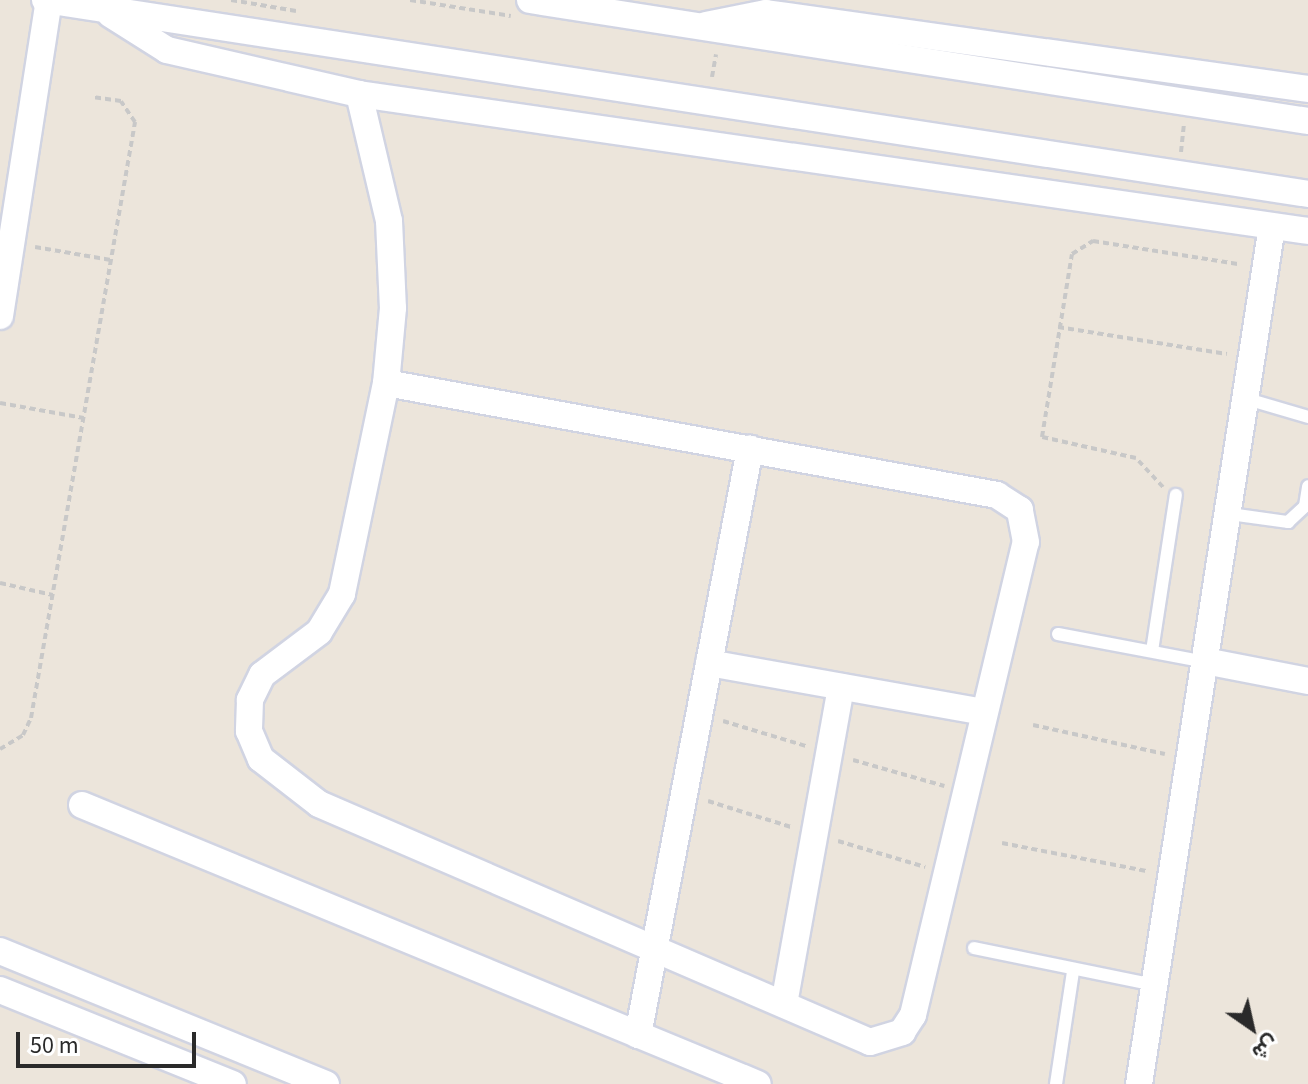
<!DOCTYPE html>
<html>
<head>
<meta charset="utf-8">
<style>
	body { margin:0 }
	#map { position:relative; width:1308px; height:1084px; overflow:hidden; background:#ece5db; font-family:"Source Sans 3",Vazirmatn,sans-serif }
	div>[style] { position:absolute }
	.path>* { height:4px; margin-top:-2px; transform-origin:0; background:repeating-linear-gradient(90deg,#c8c8c8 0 6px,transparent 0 10px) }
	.roads { filter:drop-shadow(2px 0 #d1d4e2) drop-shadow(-2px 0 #d1d4e2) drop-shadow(0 2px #d1d4e2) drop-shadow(0 -2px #d1d4e2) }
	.service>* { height:12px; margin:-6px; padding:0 6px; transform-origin:6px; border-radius:6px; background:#fff }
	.minor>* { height:26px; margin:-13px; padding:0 13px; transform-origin:13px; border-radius:13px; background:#fff }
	span { translate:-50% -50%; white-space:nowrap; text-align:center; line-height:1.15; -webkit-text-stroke:6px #fff; paint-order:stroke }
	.north { position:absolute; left:1212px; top:988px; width:80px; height:80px; -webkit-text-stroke:6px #fff; paint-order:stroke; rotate:146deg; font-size:22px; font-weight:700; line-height:32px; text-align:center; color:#2a2a2a }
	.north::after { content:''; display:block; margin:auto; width:28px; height:36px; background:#2a2a2a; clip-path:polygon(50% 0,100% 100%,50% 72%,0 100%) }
	.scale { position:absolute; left:16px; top:1032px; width:180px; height:36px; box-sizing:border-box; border:4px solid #2a2a2a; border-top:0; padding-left:10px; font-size:24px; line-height:28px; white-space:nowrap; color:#2a2a2a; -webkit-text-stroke:6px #fff; paint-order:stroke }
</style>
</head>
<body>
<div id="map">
	<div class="path">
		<i style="left:231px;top:0;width:66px;rotate:9.6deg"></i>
		<i style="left:410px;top:0;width:102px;rotate:9deg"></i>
		<i style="left:712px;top:77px;width:23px;rotate:-80deg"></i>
		<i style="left:1181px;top:152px;width:27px;rotate:-84deg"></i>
		<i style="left:35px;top:247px;width:77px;rotate:9.7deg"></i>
		<i style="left:1058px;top:327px;width:171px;rotate:9.1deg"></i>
		<i style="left:0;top:403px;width:85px;rotate:10.1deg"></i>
		<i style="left:1163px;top:487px;width:40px;rotate:-133deg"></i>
		<i style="left:1136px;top:458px;width:96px;rotate:-167.4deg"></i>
		<i style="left:1042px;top:437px;width:185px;rotate:-80.7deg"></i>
		<i style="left:1072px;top:254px;width:25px;rotate:-32deg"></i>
		<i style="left:1093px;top:241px;width:148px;rotate:9deg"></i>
		<i style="left:0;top:583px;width:54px;rotate:12.8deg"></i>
		<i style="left:723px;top:721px;width:87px;rotate:16.8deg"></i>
		<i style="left:1033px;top:725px;width:135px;rotate:12.4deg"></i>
		<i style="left:0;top:749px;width:27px;rotate:-31deg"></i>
		<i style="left:23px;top:735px;width:19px;rotate:-65deg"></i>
		<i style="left:31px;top:718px;width:605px;rotate:-80.1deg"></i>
		<i style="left:135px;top:122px;width:25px;rotate:-124deg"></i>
		<i style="left:121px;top:101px;width:27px;rotate:-172deg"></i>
		<i style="left:853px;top:760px;width:95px;rotate:15.9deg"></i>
		<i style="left:708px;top:801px;width:87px;rotate:17.4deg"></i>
		<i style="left:838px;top:841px;width:91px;rotate:16.6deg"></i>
		<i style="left:1002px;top:843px;width:147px;rotate:11deg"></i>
	</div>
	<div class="roads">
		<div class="service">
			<i style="left:1247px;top:399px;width:64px;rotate:16.4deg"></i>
			<i style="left:1230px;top:514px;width:59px;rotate:7.9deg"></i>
			<i style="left:1288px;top:522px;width:23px;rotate:-43deg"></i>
			<i style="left:1305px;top:506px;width:20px;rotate:-81deg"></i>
			<i style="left:1058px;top:634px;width:151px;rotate:10.7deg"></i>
			<i style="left:1152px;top:651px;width:158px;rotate:-81.3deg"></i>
			<i style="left:974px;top:948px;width:184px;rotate:11.6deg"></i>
			<i style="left:1056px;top:1084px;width:114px;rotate:-81.4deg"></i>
		</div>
		<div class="minor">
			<i style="left:45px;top:0;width:1278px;rotate:8.73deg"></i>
			<i style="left:530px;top:0;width:787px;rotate:8.84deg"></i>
			<i style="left:110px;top:14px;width:67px;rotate:32.3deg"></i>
			<i style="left:167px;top:50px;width:197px;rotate:12.9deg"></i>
			<i style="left:359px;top:94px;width:959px;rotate:8.21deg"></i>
			<i style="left:706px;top:25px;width:61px;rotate:-11.3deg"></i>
			<i style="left:766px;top:13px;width:547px;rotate:7.98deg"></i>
			<i style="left:359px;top:94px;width:130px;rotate:76.7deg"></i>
			<i style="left:389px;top:221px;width:87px;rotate:87.4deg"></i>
			<i style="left:393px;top:308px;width:75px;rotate:95.3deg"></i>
			<i style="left:386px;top:383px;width:216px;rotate:101.8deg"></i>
			<i style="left:342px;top:594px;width:44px;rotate:121.2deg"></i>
			<i style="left:319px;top:632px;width:71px;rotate:143deg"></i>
			<i style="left:262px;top:675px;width:28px;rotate:116deg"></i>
			<i style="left:250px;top:700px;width:31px;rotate:92deg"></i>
			<i style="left:249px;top:731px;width:30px;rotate:67deg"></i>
			<i style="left:261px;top:759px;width:73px;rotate:37.8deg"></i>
			<i style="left:319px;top:804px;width:600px;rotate:23.36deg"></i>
			<i style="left:870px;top:1042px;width:34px;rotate:-17deg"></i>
			<i style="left:902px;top:1032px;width:20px;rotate:-57deg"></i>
			<i style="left:913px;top:1015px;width:486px;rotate:-76.6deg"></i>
			<i style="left:1026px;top:542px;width:33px;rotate:-101deg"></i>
			<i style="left:1020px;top:510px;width:27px;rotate:-147deg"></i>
			<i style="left:997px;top:495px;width:621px;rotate:-169.61deg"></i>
			<i style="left:0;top:316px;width:319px;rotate:-81.2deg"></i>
			<i style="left:1210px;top:662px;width:100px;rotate:11deg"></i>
			<i style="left:709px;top:663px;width:279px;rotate:10.1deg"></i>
			<i style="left:82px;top:805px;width:731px;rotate:22.43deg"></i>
			<i style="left:0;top:951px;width:352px;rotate:22.2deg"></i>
			<i style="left:0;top:990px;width:251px;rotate:22deg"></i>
			<i style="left:784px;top:1004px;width:322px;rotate:-79.8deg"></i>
			<i style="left:638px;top:1035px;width:597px;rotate:-79.18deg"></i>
			<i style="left:1139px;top:1084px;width:868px;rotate:-81.19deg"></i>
		</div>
	</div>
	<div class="north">ش</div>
	<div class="scale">50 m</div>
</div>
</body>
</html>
